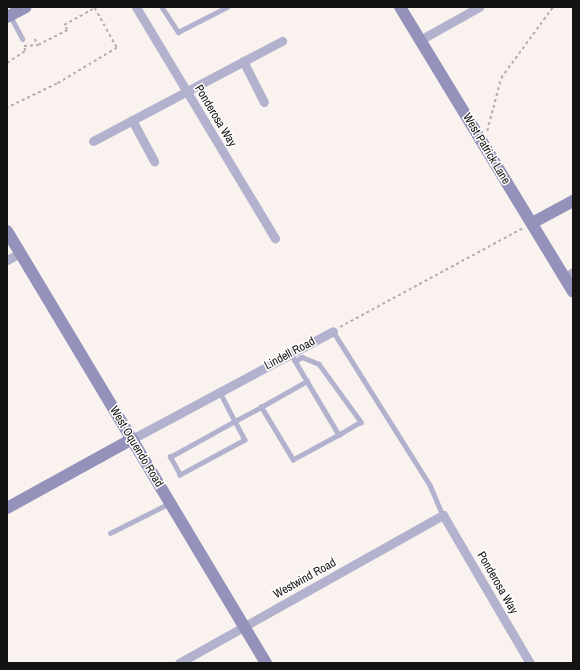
<!DOCTYPE html>
<html>
<head>
<meta charset="utf-8">
<style>
	body { margin:0 }
	#map { position:relative; width:580px; height:670px; overflow:hidden; background:#f9f2ee; font-family:"Archivo Narrow",sans-serif }
	div>[style] { position:absolute }
	.path>* { height:1.5px; margin-top:-0.75px; transform-origin:0; background:repeating-linear-gradient(90deg,#b4afac 0 3px,transparent 0 6px) }
	.lane>* { height:4.5px; margin:-2.25px; padding:0 2.25px; transform-origin:2.25px; border-radius:2.25px; background:#b3b2ce }
	.street>* { height:9px; margin:-4.5px; padding:0 4.5px; transform-origin:4.5px; border-radius:4.5px; background:#b3b2ce }
	.secondary>* { height:12px; margin:-6px; padding:0 6px; transform-origin:6px; border-radius:6px; background:#9492ba }
	span { translate:-50% -50%; white-space:nowrap; text-align:center; line-height:1.15; -webkit-text-stroke:3px #fff; paint-order:stroke }
	.street-label { font-size:12px; color:#151312 }
	.frame { position:absolute; inset:0; border:8px solid #151312; pointer-events:none }
</style>
</head>
<body>
<div id="map">
	<div class="path">
		<i style="left:35px;top:39px;width:7px;rotate:63deg"></i>
		<i style="left:7px;top:63px;width:22px;rotate:-34deg"></i>
		<i style="left:25px;top:51px;width:5px;rotate:-101deg"></i>
		<i style="left:24px;top:46px;width:14px;rotate:-4deg"></i>
		<i style="left:38px;top:45px;width:33px;rotate:-27deg"></i>
		<i style="left:67px;top:30px;width:6px;rotate:-121deg"></i>
		<i style="left:64px;top:25px;width:35px;rotate:-29deg"></i>
		<i style="left:95px;top:8px;width:46px;rotate:61.2deg"></i>
		<i style="left:117px;top:48px;width:70px;rotate:149deg"></i>
		<i style="left:57px;top:84px;width:55px;rotate:154.4deg"></i>
		<i style="left:487px;top:131px;width:55px;rotate:-75.2deg"></i>
		<i style="left:501px;top:78px;width:88px;rotate:-53.8deg"></i>
		<i style="left:340px;top:327px;width:208px;rotate:-28.4deg"></i>
	</div>
	<div class="lane">
		<i style="left:162px;top:7px;width:30px;rotate:57deg"></i>
		<i style="left:178px;top:32px;width:55px;rotate:-27deg"></i>
		<i style="left:10px;top:15px;width:27px;rotate:62deg"></i>
		<i style="left:333px;top:331px;width:182px;rotate:57.8deg"></i>
		<i style="left:430px;top:485px;width:33px;rotate:67deg"></i>
		<i style="left:291px;top:354px;width:94px;rotate:59.3deg"></i>
		<i style="left:339px;top:435px;width:52px;rotate:151.5deg"></i>
		<i style="left:293px;top:460px;width:62px;rotate:-121.1deg"></i>
		<i style="left:261px;top:407px;width:53px;rotate:-29.5deg"></i>
		<i style="left:295px;top:361px;width:8px;rotate:-30deg"></i>
		<i style="left:302px;top:357px;width:18px;rotate:22deg"></i>
		<i style="left:319px;top:364px;width:68px;rotate:54deg"></i>
		<i style="left:359px;top:419px;width:4px;rotate:56deg"></i>
		<i style="left:361px;top:422px;width:26px;rotate:149deg"></i>
		<i style="left:220px;top:392px;width:33px;rotate:63deg"></i>
		<i style="left:235px;top:421px;width:21px;rotate:62deg"></i>
		<i style="left:245px;top:440px;width:74px;rotate:151.7deg"></i>
		<i style="left:180px;top:475px;width:21px;rotate:-119deg"></i>
		<i style="left:170px;top:457px;width:74px;rotate:-29deg"></i>
		<i style="left:235px;top:421px;width:30px;rotate:-28deg"></i>
		<i style="left:110px;top:533px;width:67px;rotate:-26.6deg"></i>
	</div>
	<div class="street">
		<i style="left:136px;top:7px;width:270px;rotate:59deg"></i>
		<i style="left:420px;top:40px;width:68px;rotate:-29.2deg"></i>
		<i style="left:243px;top:61px;width:46px;rotate:62.9deg"></i>
		<i style="left:132px;top:120px;width:47px;rotate:61.8deg"></i>
		<i style="left:93px;top:141px;width:214px;rotate:-27.9deg"></i>
		<i style="left:7px;top:260px;width:15px;rotate:-28deg"></i>
		<i style="left:565px;top:277px;width:9px;rotate:-32deg"></i>
		<i style="left:132px;top:439px;width:228px;rotate:-28.2deg"></i>
		<i style="left:179px;top:663px;width:303px;rotate:-29.3deg"></i>
		<i style="left:443px;top:515px;width:172px;rotate:59.6deg"></i>
	</div>
	<div class="secondary">
		<i style="left:400px;top:7px;width:333px;rotate:58.7deg"></i>
		<i style="left:7px;top:17px;width:21px;rotate:-28deg"></i>
		<i style="left:532px;top:223px;width:47px;rotate:-28.2deg"></i>
		<i style="left:7px;top:231px;width:504px;rotate:59.06deg"></i>
		<i style="left:7px;top:508px;width:143px;rotate:-28.9deg"></i>
	</div>
	<div class="street-label">
		<span style="left:215px;top:116px;rotate:59deg">Ponderosa Way</span>
		<span style="left:486px;top:149px;rotate:59deg">West Patrick Lane</span>
		<span style="left:290px;top:354px;rotate:-28deg">Lindell Road</span>
		<span style="left:136px;top:447px;rotate:59deg">West Oquendo Road</span>
		<span style="left:305px;top:579px;rotate:-29deg">Westwind Road</span>
		<span style="left:497px;top:583px;rotate:60deg">Ponderosa Way</span>
	</div>
	<div class="frame"></div>
</div>
</body>
</html>
